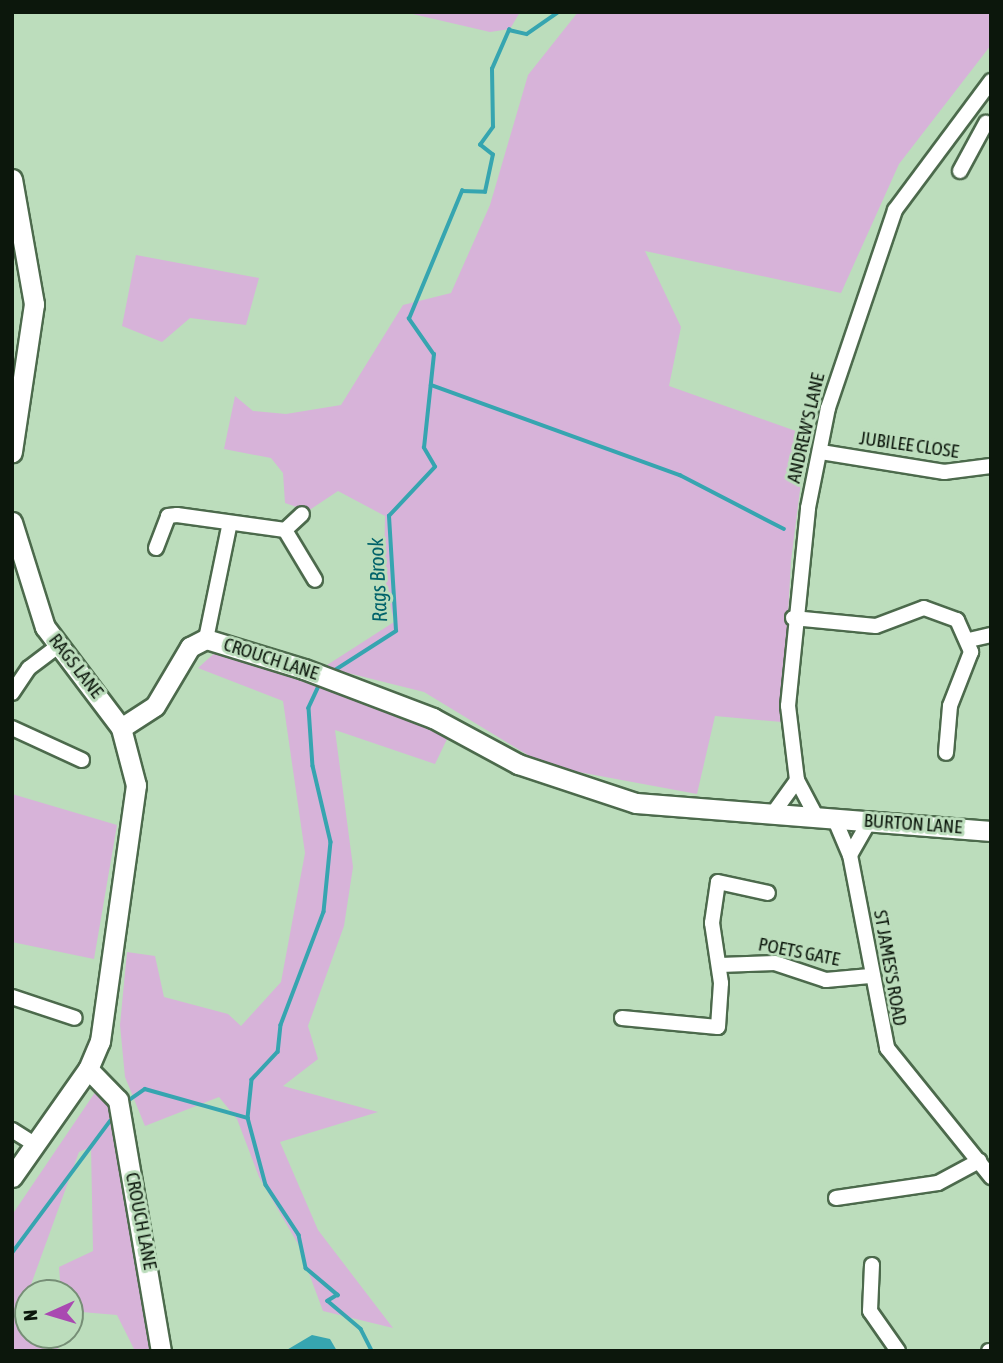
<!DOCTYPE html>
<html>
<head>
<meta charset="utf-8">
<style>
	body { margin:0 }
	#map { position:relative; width:1003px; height:1363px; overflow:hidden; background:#bcddbc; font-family:"Asap Condensed",sans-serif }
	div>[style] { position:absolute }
	.green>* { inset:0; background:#d7b3d9 }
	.water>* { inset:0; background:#36a5b0 }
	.stream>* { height:3.5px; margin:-1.75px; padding:0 1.75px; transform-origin:1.75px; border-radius:1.75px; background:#36a5b0 }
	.roads { filter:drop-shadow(2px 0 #4c6a4c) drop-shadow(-2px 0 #4c6a4c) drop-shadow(0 2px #4c6a4c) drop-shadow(0 -2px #4c6a4c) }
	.street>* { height:14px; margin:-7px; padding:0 7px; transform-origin:7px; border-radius:7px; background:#fff }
	.secondary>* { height:19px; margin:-9.5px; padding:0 9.5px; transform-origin:9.5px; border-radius:9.5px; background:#fff }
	span { translate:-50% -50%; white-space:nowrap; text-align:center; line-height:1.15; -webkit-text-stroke:6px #bcddbc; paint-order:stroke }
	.street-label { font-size:19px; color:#0c170c }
	.water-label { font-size:21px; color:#00626a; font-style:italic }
	.frame { position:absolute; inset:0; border:14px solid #0c170c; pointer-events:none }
	.north { position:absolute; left:14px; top:1279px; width:70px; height:70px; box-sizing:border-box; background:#bcddbc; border:2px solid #768e76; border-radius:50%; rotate:266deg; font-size:19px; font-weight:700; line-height:28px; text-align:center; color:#0c170c }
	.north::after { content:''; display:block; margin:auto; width:24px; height:32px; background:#a949b1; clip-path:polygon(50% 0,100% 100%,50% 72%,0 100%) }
</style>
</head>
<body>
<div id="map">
	<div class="green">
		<i style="clip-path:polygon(404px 12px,520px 12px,510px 29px,490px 32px)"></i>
		<i style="clip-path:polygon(578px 12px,991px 12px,991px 45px,899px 164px,841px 293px,645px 251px,681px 327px,669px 386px,807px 435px,791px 561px,782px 722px,715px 716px,697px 794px,546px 766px,424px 692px,324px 667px,394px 622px,384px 575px,385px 516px,338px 491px,308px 511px,285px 503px,283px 473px,271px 458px,224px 449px,235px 396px,253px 411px,286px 414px,341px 405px,403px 305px,451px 293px,490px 205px,528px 75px)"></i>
		<i style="clip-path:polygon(136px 255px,259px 278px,246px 325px,190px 318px,162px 342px,122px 326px)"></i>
		<i style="clip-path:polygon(219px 649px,449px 735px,435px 764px,335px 730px,353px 867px,344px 926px,308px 1026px,318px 1059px,283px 1086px,378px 1112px,280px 1142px,318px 1230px,393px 1328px,323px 1311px,298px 1244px,259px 1177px,237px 1119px,219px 1097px,145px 1126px,125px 1077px,120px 1025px,127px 952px,155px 956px,164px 997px,228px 1014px,241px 1026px,281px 982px,305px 853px,283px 701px,198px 668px)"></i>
		<i style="clip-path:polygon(12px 794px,117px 825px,94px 959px,12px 942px)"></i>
		<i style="clip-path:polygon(98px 1088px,108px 1094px,156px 1351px,135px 1351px,117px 1315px,70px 1311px,70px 1293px,61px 1293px,59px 1267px,93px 1251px,91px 1147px,79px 1152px,16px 1326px,63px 1351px,12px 1351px,12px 1215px)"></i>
	</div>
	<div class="water">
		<i style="clip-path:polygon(312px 1335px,330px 1339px,337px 1351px,285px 1351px)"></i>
	</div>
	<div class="stream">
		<i style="left:431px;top:385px;width:265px;rotate:19.9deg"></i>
		<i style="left:680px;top:475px;width:117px;rotate:27.4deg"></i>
		<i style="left:332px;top:672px;width:76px;rotate:-32.6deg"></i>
		<i style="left:396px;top:631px;width:115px;rotate:-93.5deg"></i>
		<i style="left:389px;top:516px;width:67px;rotate:-46.8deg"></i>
		<i style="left:435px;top:467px;width:22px;rotate:-120deg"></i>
		<i style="left:424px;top:448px;width:94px;rotate:-83.9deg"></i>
		<i style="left:434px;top:355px;width:44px;rotate:-124.8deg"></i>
		<i style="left:409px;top:319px;width:139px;rotate:-67.5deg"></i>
		<i style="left:462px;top:191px;width:23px;rotate:2deg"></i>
		<i style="left:485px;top:192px;width:38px;rotate:-78deg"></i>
		<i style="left:493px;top:155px;width:16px;rotate:-142deg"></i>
		<i style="left:480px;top:145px;width:22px;rotate:-54deg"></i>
		<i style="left:493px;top:127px;width:58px;rotate:-91deg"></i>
		<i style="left:492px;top:69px;width:43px;rotate:-66.4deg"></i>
		<i style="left:509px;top:30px;width:18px;rotate:13deg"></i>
		<i style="left:527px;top:34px;width:39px;rotate:-35deg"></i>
		<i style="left:321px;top:682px;width:29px;rotate:115deg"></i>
		<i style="left:309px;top:708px;width:58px;rotate:86.1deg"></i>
		<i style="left:313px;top:766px;width:78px;rotate:76.7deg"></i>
		<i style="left:331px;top:842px;width:70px;rotate:95.7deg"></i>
		<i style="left:324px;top:912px;width:121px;rotate:110.8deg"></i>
		<i style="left:281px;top:1025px;width:27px;rotate:96deg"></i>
		<i style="left:278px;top:1052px;width:38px;rotate:133deg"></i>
		<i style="left:252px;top:1080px;width:38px;rotate:96deg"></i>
		<i style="left:248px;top:1118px;width:69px;rotate:75deg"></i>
		<i style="left:266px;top:1185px;width:60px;rotate:56.6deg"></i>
		<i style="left:299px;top:1235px;width:34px;rotate:78deg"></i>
		<i style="left:306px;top:1268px;width:42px;rotate:40.2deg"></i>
		<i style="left:338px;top:1295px;width:12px;rotate:149deg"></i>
		<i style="left:328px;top:1301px;width:43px;rotate:40.3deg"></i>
		<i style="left:361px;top:1329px;width:25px;rotate:63deg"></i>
		<i style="left:125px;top:1103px;width:24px;rotate:-35deg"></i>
		<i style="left:145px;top:1089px;width:107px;rotate:15.7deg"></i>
		<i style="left:12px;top:1253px;width:164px;rotate:-53.4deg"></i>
	</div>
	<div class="roads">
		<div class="street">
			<i style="left:960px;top:171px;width:55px;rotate:-61.6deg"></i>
			<i style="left:821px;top:452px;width:125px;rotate:9.2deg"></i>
			<i style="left:944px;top:472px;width:47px;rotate:-7.3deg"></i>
			<i style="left:285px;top:530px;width:23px;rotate:-43deg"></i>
			<i style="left:156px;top:548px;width:34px;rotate:-69deg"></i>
			<i style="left:168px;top:516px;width:9px;rotate:-6deg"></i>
			<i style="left:177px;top:515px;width:109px;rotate:7.9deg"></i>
			<i style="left:285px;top:530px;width:58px;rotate:59deg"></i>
			<i style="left:793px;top:618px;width:83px;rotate:5.5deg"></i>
			<i style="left:876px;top:626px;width:51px;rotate:-20.6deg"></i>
			<i style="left:924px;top:608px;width:35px;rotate:20deg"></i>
			<i style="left:957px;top:620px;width:35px;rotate:66deg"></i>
			<i style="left:971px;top:652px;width:58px;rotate:111.3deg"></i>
			<i style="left:950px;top:706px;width:47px;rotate:94.9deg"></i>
			<i style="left:206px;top:639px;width:114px;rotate:-78.4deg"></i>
			<i style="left:969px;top:640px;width:23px;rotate:-13deg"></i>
			<i style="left:12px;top:693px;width:30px;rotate:-56deg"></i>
			<i style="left:29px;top:668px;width:35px;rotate:-37deg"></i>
			<i style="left:12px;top:728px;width:77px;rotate:24.6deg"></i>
			<i style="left:774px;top:812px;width:39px;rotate:-54deg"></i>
			<i style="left:817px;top:818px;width:43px;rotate:-117.8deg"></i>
			<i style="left:797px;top:780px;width:75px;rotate:-96.9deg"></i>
			<i style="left:788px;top:706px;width:199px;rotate:-84.2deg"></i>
			<i style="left:808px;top:508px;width:102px;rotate:-78.7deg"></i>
			<i style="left:828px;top:408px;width:209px;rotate:-71.3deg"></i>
			<i style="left:895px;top:210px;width:161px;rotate:-53.3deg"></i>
			<i style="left:835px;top:820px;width:38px;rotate:67deg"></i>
			<i style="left:850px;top:855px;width:197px;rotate:79.1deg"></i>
			<i style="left:887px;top:1048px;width:166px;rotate:51.1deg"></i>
			<i style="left:850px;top:855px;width:40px;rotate:-60.3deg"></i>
			<i style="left:720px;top:965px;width:55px;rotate:-2.1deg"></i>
			<i style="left:775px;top:963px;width:54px;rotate:18.4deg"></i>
			<i style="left:826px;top:980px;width:44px;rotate:-5.2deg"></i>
			<i style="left:12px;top:997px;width:66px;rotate:18.4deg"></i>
			<i style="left:622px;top:1018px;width:96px;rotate:5.4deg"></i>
			<i style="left:718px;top:1027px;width:44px;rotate:-86.1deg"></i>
			<i style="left:721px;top:983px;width:61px;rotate:-98.5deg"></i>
			<i style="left:712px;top:923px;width:41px;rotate:-81.7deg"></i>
			<i style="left:718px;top:882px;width:51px;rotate:12.4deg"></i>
			<i style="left:12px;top:1130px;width:28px;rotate:32deg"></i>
			<i style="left:836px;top:1198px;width:103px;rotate:-8.4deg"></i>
			<i style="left:938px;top:1183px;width:47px;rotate:-28.2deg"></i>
			<i style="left:872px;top:1265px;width:46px;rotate:92.5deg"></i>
			<i style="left:870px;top:1311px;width:49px;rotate:55deg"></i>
			<i style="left:989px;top:1351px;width:2px"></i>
		</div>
		<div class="secondary">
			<i style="left:12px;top:179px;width:127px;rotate:80deg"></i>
			<i style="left:34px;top:304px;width:150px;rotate:98.5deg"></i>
			<i style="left:12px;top:522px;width:110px;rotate:72.6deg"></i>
			<i style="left:45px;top:627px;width:126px;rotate:53deg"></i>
			<i style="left:121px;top:728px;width:59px;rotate:75.3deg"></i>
			<i style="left:136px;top:785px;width:259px;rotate:98deg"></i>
			<i style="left:100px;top:1041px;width:30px;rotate:113deg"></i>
			<i style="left:88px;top:1069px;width:132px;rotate:125.1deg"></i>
			<i style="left:121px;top:728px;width:40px;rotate:-32.9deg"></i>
			<i style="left:155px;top:706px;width:69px;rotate:-59.3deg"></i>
			<i style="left:190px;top:647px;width:18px;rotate:-27deg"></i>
			<i style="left:206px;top:639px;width:102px;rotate:17deg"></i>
			<i style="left:304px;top:669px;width:138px;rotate:20.8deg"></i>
			<i style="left:433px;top:718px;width:97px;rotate:28.4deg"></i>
			<i style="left:518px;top:764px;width:124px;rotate:18.3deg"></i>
			<i style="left:636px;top:803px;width:356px;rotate:4.5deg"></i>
			<i style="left:88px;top:1069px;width:43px;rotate:45.9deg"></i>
			<i style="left:118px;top:1100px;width:255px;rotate:80.3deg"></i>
		</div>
	</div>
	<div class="street-label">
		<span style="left:806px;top:428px;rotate:-77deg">ANDREW'S LANE</span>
		<span style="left:909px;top:445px;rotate:8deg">JUBILEE CLOSE</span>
		<span style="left:271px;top:659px;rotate:18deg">CROUCH LANE</span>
		<span style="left:76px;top:666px;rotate:52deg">RAGS LANE</span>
		<span style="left:913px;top:824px;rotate:4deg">BURTON LANE</span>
		<span style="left:799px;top:952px;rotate:11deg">POETS GATE</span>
		<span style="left:890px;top:968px;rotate:80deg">ST JAMES'S ROAD</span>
		<span style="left:141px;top:1221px;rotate:79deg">CROUCH LANE</span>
	</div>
	<div class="water-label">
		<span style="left:377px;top:580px;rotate:-93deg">Rags Brook</span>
	</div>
	<div class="frame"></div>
	<div class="north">N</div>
</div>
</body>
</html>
